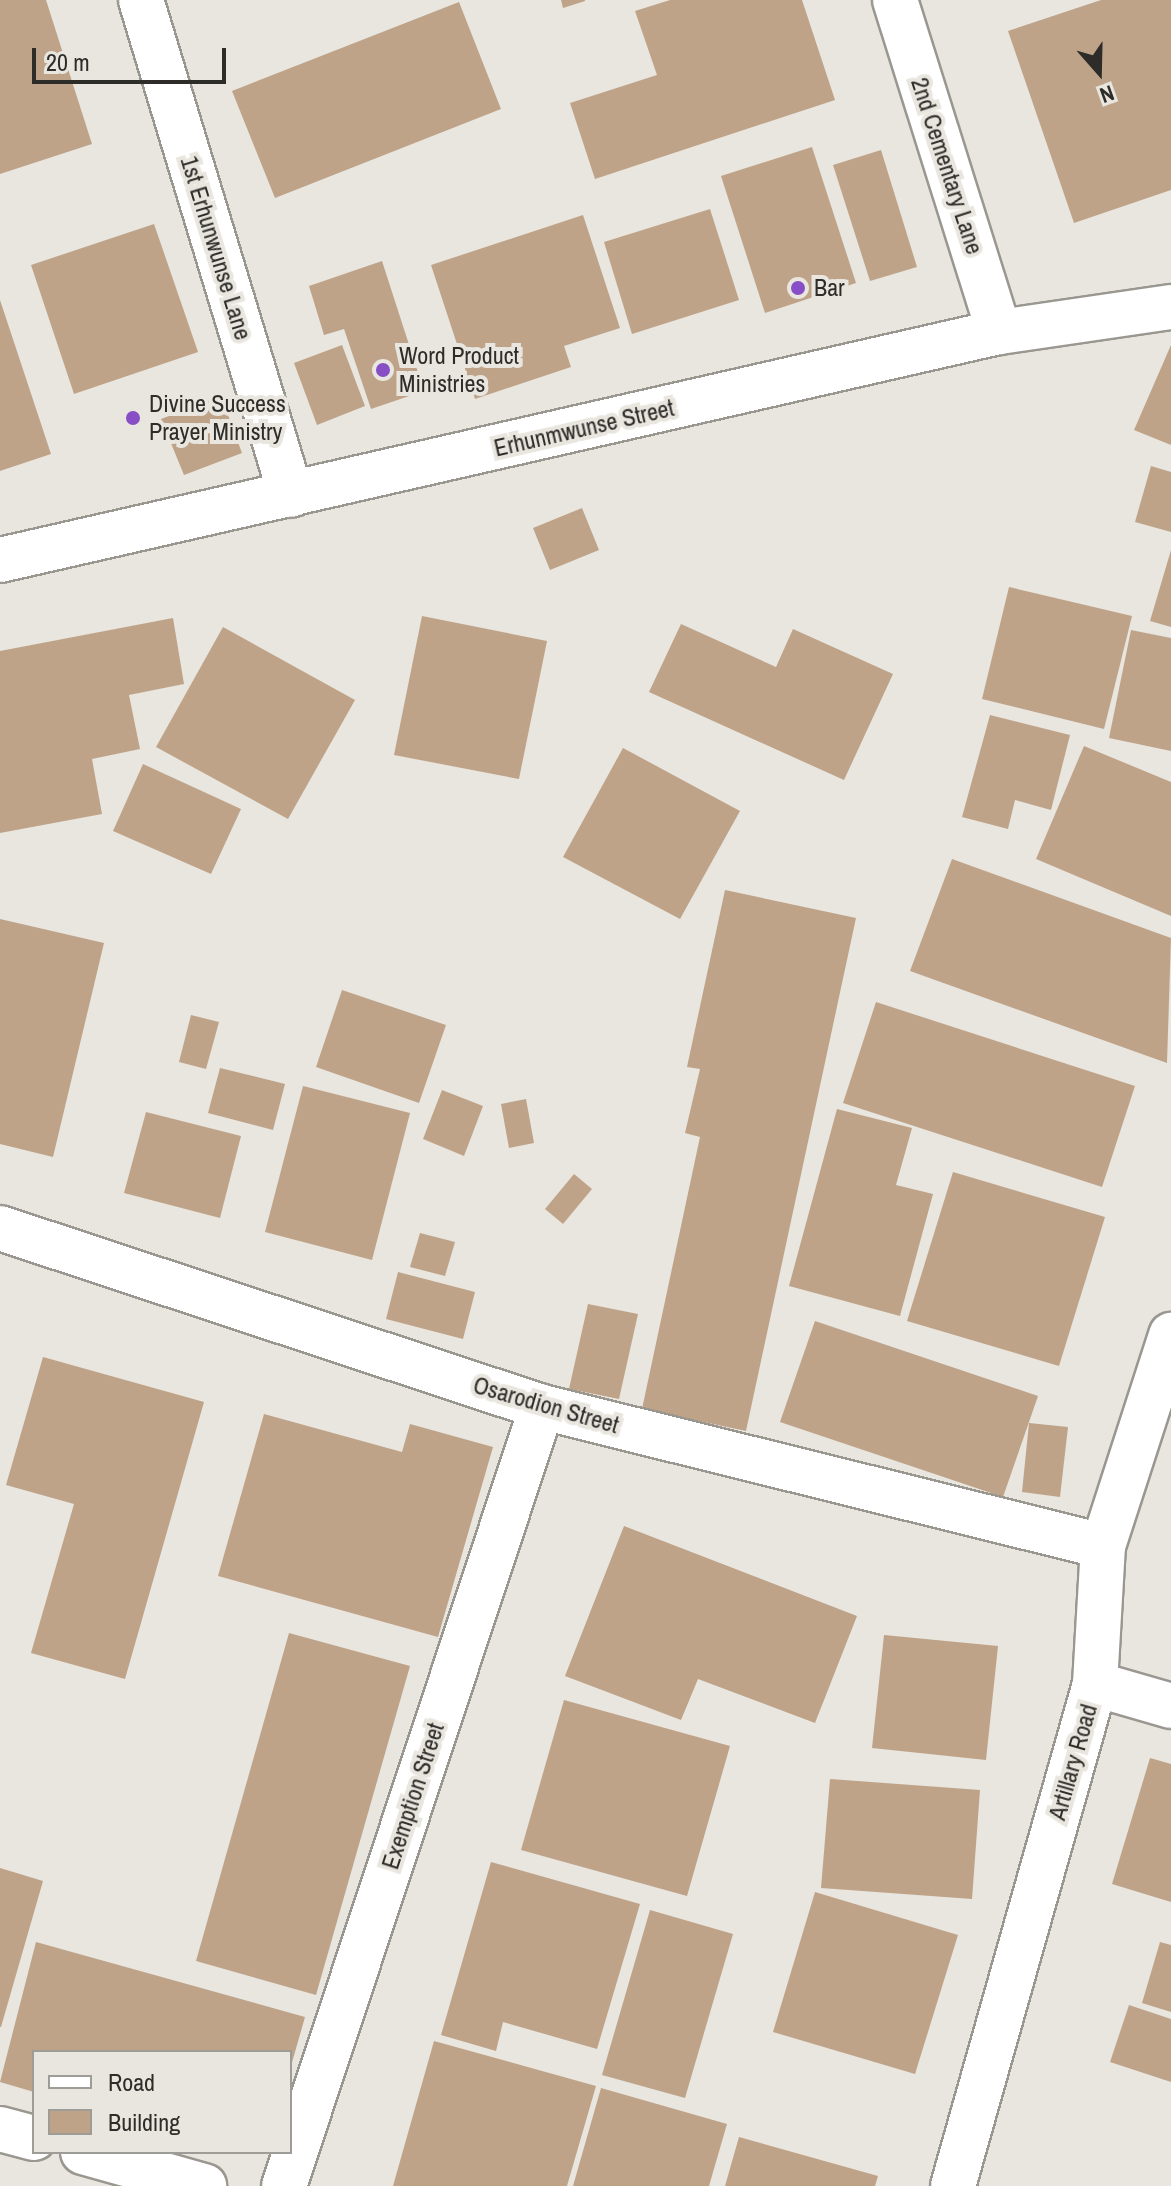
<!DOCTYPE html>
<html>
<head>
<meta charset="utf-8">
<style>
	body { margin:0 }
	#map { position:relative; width:1171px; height:2186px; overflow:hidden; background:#e8e6de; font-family:"Archivo Narrow",sans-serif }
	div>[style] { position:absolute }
	.building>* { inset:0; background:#bfa389 }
	.roads { filter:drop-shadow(2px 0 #9a9790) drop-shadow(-2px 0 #9a9790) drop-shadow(0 2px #9a9790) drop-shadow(0 -2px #9a9790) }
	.minor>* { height:44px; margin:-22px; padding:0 22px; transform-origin:22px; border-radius:22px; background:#fff }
	.dots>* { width:22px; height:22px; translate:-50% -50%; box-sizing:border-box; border:4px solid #e8e6de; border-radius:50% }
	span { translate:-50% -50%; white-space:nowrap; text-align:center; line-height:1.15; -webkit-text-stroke:8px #e8e6de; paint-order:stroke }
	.street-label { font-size:24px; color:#2d2c29 }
	.poi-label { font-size:24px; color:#2d2c29 }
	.left { translate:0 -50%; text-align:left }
	.legend { position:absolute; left:32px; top:2050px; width:260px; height:104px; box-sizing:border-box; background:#e8e6de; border:2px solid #9d9c96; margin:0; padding:10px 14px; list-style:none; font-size:24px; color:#2d2c29 }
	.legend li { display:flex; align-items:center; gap:16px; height:40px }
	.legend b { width:40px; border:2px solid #9d9c96 }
	.north { position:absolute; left:1059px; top:32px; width:80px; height:80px; -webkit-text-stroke:6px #e8e6de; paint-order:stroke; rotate:160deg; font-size:22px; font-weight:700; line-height:32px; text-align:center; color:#2d2c29 }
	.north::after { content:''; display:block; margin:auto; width:28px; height:36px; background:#2d2c29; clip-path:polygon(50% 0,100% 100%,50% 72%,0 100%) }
	.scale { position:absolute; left:32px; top:48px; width:194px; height:36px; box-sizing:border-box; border:4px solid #2d2c29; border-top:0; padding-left:10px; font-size:24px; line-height:28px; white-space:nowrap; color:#2d2c29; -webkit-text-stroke:6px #e8e6de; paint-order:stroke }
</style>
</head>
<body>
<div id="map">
	<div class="building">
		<i style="clip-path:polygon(0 0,46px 0,92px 144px,0 174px)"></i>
		<i style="clip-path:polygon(561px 0,585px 0,585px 1px,563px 8px)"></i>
		<i style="clip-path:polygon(670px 0,802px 0,835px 100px,595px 179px,570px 103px,657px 75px,635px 11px)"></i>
		<i style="clip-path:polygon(1101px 0,1171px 0,1171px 190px,1074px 223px,1008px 31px)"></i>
		<i style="clip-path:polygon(459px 2px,501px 109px,275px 198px,232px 91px)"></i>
		<i style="clip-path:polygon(812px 147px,856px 283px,765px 313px,721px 176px)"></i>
		<i style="clip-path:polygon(881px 150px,917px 267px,870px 281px,833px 165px)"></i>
		<i style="clip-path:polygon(710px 209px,739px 300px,632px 334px,604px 242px)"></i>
		<i style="clip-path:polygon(583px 215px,620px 328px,564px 346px,571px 367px,475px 399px,431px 265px)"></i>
		<i style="clip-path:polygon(154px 224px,198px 352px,74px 394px,31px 265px)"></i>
		<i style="clip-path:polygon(382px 261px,424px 391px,371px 409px,344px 329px,324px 335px,309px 286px)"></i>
		<i style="clip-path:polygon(0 300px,51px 454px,0 471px)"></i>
		<i style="clip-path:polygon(342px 345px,365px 406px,317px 425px,294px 363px)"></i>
		<i style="clip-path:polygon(1171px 345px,1171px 445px,1134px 430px)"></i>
		<i style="clip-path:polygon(221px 396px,242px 453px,184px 475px,161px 419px)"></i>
		<i style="clip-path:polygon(1151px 466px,1171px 472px,1171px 532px,1135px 522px)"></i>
		<i style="clip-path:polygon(582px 508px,599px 550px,550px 570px,533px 528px)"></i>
		<i style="clip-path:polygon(1171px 550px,1171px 627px,1150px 621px)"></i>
		<i style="clip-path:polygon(1009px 587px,1132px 616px,1104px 729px,982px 699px)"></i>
		<i style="clip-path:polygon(422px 616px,547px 641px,519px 779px,394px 755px)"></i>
		<i style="clip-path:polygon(173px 618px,184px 684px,129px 695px,140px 749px,92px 759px,102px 814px,0 833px,0 651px)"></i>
		<i style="clip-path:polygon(681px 624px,776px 667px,793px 629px,893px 674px,844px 780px,649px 692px)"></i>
		<i style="clip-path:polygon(223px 627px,355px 700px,288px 819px,156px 747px)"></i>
		<i style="clip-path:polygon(1131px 630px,1171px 638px,1171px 751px,1109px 738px)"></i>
		<i style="clip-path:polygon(990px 715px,1070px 735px,1051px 810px,1015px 800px,1008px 829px,962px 817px)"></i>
		<i style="clip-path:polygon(1084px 746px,1171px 782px,1171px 916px,1036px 859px)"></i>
		<i style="clip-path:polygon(623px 748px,740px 811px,680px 919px,563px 857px)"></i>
		<i style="clip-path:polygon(143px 764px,241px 809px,211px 874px,113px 831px)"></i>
		<i style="clip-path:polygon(952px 859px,1171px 938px,1167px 1063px,910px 971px)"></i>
		<i style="clip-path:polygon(725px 890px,856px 918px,746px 1431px,642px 1409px,700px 1137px,685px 1133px,700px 1069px,687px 1067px)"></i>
		<i style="clip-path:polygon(0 919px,104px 943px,53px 1157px,0 1144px)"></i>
		<i style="clip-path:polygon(342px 990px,446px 1025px,419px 1103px,316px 1067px)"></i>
		<i style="clip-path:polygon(876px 1002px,1135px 1086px,1102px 1187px,843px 1103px)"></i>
		<i style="clip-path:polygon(191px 1015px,219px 1022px,206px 1069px,179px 1062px)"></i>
		<i style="clip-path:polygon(220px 1068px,285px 1084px,273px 1130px,208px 1113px)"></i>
		<i style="clip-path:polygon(303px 1086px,410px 1113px,372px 1260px,265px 1232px)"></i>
		<i style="clip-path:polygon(442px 1090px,483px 1106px,464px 1156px,423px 1139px)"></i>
		<i style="clip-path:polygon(526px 1099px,534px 1143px,509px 1148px,501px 1104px)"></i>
		<i style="clip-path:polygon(837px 1109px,912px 1128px,896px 1185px,933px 1194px,900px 1316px,789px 1286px)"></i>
		<i style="clip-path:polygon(146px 1112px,241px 1136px,220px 1218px,124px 1193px)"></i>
		<i style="clip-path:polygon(953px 1172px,1105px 1217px,1059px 1366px,907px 1321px)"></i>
		<i style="clip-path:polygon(574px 1174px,592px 1189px,563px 1224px,545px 1209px)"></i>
		<i style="clip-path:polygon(420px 1233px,455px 1242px,445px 1276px,410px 1267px)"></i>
		<i style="clip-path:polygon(398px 1272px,475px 1292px,463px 1339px,386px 1319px)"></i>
		<i style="clip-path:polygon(588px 1304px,638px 1314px,619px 1399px,569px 1389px)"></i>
		<i style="clip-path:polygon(815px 1321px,1038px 1396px,1003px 1497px,780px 1422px)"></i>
		<i style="clip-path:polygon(43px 1357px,204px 1402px,125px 1679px,31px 1653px,74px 1504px,6px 1485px)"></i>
		<i style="clip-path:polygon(264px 1414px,402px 1452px,410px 1424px,493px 1447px,438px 1637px,218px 1576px)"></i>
		<i style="clip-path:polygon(1029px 1423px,1068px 1427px,1060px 1497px,1022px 1492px)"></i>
		<i style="clip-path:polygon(624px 1526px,857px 1616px,815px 1723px,698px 1679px,681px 1720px,565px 1676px)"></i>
		<i style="clip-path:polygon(289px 1633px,410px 1666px,316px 1995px,196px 1961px)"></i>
		<i style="clip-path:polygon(884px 1635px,998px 1646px,986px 1760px,872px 1748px)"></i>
		<i style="clip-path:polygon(564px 1700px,730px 1746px,687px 1896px,521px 1850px)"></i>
		<i style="clip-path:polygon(1150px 1758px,1171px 1764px,1171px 1902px,1112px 1884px)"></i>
		<i style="clip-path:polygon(830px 1779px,980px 1790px,972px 1899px,821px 1888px)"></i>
		<i style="clip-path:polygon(491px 1862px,640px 1904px,597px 2049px,503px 2022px,496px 2051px,441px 2035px)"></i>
		<i style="clip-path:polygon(0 1868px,43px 1881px,1px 2027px,0 2027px)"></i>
		<i style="clip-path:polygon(815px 1892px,958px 1935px,915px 2074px,773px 2032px)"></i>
		<i style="clip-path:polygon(650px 1910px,733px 1934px,685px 2098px,602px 2075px)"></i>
		<i style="clip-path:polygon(36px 1942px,305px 2017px,291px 2066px,290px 2052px,34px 2052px,34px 2092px,0 2082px)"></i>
		<i style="clip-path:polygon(1160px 1942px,1171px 1945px,1171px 2012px,1142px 2003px)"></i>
		<i style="clip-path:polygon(1129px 2005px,1171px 2019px,1171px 2082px,1110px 2062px)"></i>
		<i style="clip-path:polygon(434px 2041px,596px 2086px,567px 2186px,393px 2186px)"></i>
		<i style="clip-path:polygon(601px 2088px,727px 2124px,709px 2186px,573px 2186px)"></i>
		<i style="clip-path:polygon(739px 2137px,878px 2176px,875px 2186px,725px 2186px)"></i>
	</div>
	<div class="roads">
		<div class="minor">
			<i style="left:141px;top:0;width:517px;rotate:73.14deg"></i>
			<i style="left:895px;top:0;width:348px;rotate:72.6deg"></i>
			<i style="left:0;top:560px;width:1025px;rotate:-12.86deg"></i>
			<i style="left:999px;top:332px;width:174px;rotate:-8.3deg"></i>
			<i style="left:0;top:1228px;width:571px;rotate:18.28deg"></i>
			<i style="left:542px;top:1407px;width:578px;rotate:13.92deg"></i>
			<i style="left:1095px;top:1684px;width:79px;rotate:16.1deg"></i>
			<i style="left:0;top:2129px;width:35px;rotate:15deg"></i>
			<i style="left:83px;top:2152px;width:126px;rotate:15.7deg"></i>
			<i style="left:284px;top:2186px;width:821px;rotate:-71.68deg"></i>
			<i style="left:953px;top:2186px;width:522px;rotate:-74.21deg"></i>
			<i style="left:1095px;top:1684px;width:138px;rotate:-86.7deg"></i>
			<i style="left:1103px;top:1546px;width:222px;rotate:-72.1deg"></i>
		</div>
	</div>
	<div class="dots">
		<i style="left:798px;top:288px;background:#874ec5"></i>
		<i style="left:383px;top:370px;background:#874ec5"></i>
		<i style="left:133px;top:418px;background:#874ec5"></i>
	</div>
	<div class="street-label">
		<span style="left:947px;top:166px;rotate:72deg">2nd Cementary Lane</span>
		<span style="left:216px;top:248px;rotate:73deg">1st Erhunwunse Lane</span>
		<span style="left:584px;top:428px;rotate:-13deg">Erhunmwunse Street</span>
		<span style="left:546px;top:1405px;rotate:16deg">Osarodion Street</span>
		<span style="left:1073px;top:1762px;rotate:-74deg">Artillary Road</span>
		<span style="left:413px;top:1796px;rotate:-72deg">Exemption Street</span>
	</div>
	<div class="poi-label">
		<span class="left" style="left:814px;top:288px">Bar</span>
		<span class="left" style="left:399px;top:370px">Word Product<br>Ministries</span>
		<span class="left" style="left:149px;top:418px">Divine Success<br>Prayer Ministry</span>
	</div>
	<ul class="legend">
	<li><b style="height:10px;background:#fff"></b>Road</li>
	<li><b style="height:22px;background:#bfa389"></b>Building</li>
	</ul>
	<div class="north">N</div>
	<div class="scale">20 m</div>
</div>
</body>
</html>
